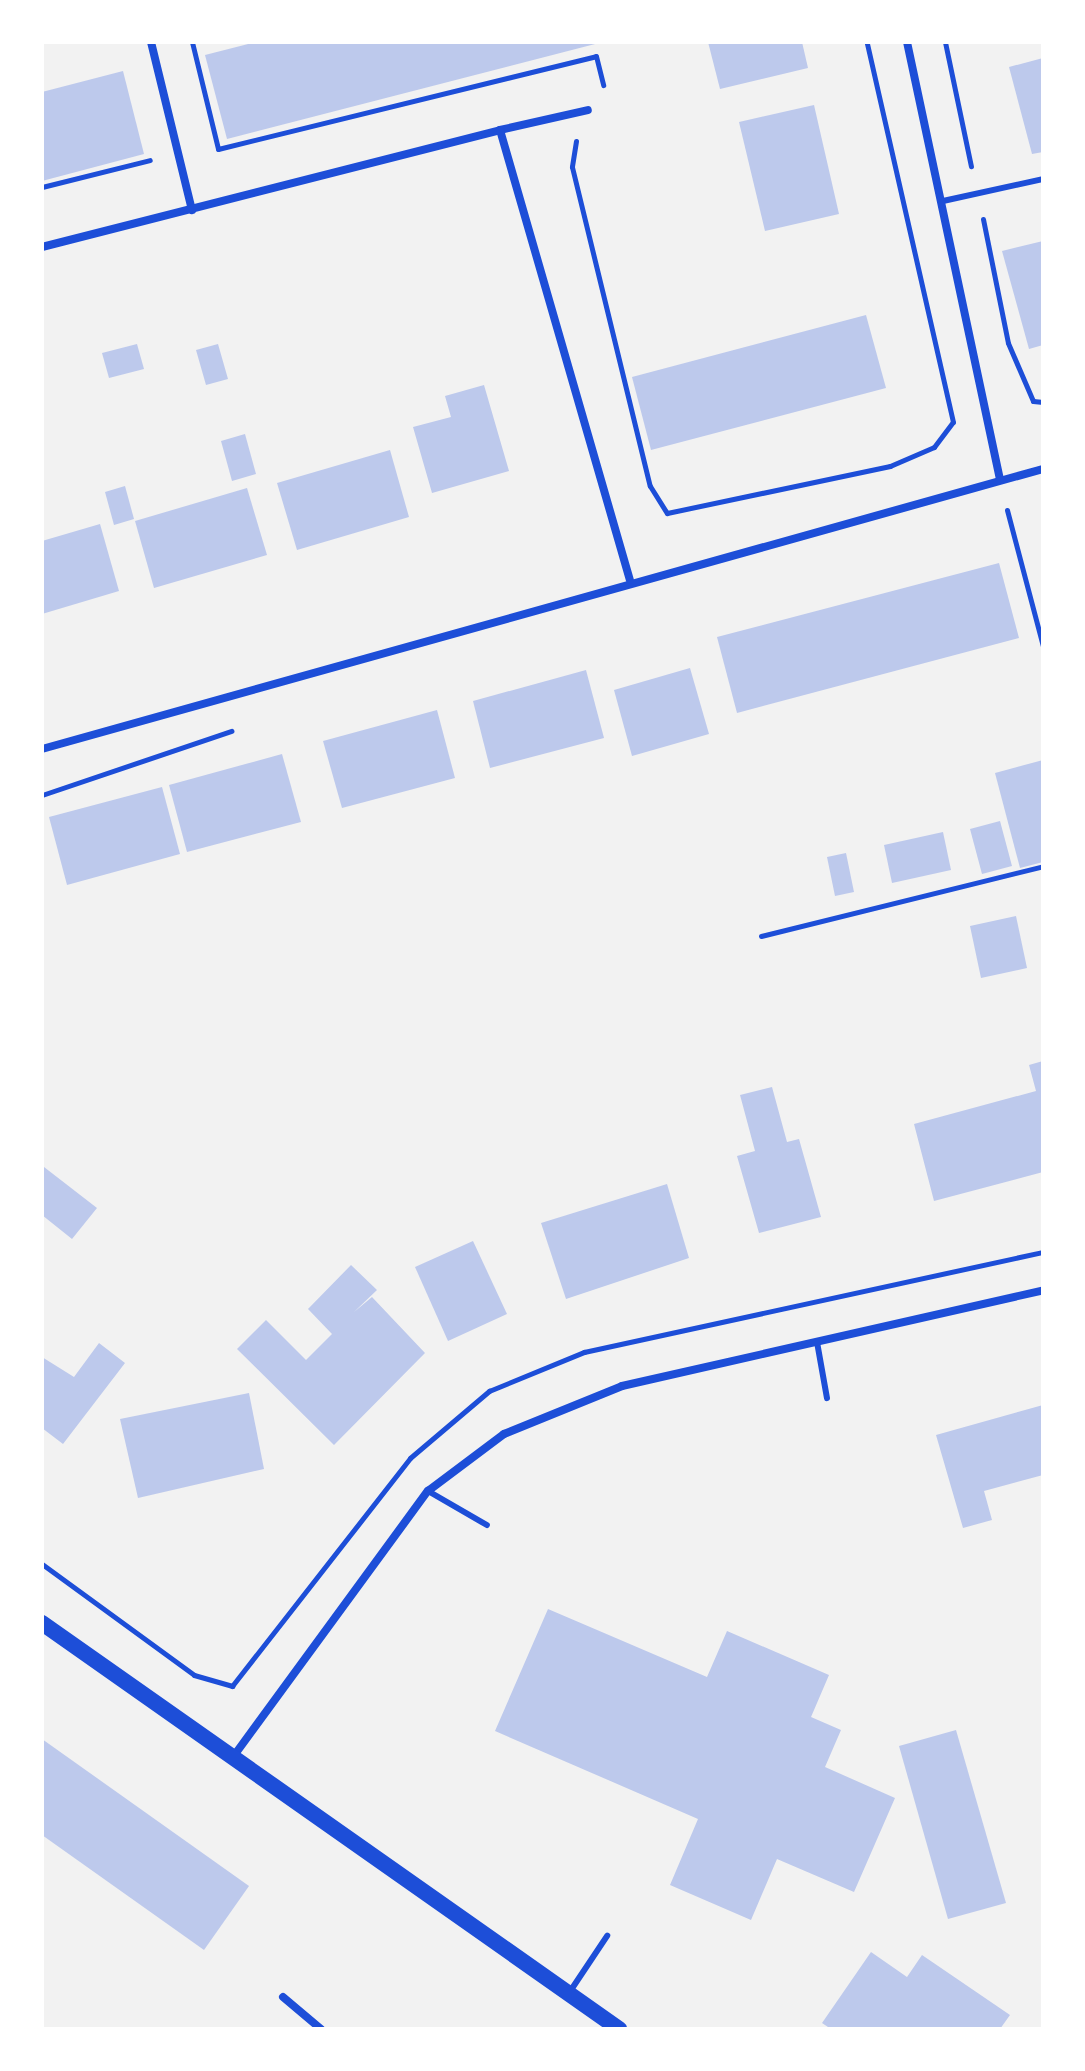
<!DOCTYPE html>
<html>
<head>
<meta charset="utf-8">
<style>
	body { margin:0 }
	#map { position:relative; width:1085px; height:2071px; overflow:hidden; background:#f2f2f2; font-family:"Golos Text",sans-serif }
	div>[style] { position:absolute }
	.building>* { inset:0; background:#bdc9ec }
	.path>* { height:5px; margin:-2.5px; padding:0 2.5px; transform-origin:2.5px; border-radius:2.5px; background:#1d4ed8 }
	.service>* { height:6px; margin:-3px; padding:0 3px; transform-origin:3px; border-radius:3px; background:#1d4ed8 }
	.minor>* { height:8px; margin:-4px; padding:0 4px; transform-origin:4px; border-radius:4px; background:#1d4ed8 }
	.secondary>* { height:16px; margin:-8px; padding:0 8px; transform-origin:8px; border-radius:8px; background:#1d4ed8 }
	span { translate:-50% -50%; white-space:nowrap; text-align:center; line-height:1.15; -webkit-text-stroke:8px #fff; paint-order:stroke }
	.frame { position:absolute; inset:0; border:44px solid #fff; pointer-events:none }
</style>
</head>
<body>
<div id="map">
	<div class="building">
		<i style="clip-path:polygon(256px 42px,599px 42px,599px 43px,227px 139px,205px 55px)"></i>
		<i style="clip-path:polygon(708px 42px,802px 42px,808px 68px,720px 89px)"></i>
		<i style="clip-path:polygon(1043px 58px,1043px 152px,1032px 154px,1009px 67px)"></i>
		<i style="clip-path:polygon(123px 71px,144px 154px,42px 181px,42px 92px)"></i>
		<i style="clip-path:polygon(814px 105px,839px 214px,765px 231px,739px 122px)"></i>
		<i style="clip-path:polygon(1043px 241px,1043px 345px,1029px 349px,1002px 251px)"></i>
		<i style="clip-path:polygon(866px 315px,886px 388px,651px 450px,632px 377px)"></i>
		<i style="clip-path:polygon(137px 344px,144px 369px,109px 378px,102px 353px)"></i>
		<i style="clip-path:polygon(218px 344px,228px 379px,206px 385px,196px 350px)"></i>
		<i style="clip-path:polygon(484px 385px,509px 471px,432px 493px,413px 427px,451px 417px,445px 396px)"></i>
		<i style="clip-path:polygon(245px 434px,256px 474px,232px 481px,221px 441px)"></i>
		<i style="clip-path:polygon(390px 450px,409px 517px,297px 550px,277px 483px)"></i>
		<i style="clip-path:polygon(125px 486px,134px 519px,114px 525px,105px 492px)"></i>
		<i style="clip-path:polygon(247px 488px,267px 555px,154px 588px,135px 521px)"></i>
		<i style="clip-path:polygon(100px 524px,119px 591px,42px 614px,42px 541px)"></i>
		<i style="clip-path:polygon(999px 563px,1019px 638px,737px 713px,717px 637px)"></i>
		<i style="clip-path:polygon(690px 668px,709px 734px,632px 756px,614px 690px)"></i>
		<i style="clip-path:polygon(586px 670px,604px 738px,490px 768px,473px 701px)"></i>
		<i style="clip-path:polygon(437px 710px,455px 778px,342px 808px,323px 741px)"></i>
		<i style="clip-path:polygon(282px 754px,301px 822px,187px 852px,169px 785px)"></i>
		<i style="clip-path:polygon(1043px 760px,1043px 862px,1020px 868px,995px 773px)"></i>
		<i style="clip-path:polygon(162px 787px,180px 854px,67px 885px,49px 817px)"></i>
		<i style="clip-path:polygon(1000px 821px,1012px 866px,982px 874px,970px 829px)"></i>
		<i style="clip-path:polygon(943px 832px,951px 870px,892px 883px,884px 845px)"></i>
		<i style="clip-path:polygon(846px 853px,854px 892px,835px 896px,827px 857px)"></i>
		<i style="clip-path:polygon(1016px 916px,1027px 968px,981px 978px,970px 926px)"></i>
		<i style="clip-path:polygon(1043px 1061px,1043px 1172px,934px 1201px,914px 1124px,1036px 1091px,1029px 1065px)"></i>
		<i style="clip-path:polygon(772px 1087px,787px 1142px,799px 1139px,821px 1217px,759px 1233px,737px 1156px,755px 1151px,740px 1095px)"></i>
		<i style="clip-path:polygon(44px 1167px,97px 1208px,72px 1239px,42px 1215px)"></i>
		<i style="clip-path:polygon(667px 1184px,689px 1258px,566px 1299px,541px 1223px)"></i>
		<i style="clip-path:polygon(473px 1241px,507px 1314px,448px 1341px,415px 1267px)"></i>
		<i style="clip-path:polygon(351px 1265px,377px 1290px,354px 1312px,372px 1297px,425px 1353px,334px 1445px,237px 1349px,266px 1320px,306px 1360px,332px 1334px,308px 1309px)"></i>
		<i style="clip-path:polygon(99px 1343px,125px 1363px,63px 1444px,42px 1428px,42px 1357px,74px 1377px)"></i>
		<i style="clip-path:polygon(249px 1393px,264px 1469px,138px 1498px,120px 1419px)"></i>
		<i style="clip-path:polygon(1043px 1405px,1043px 1475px,984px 1491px,992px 1520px,963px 1528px,936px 1435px)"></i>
		<i style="clip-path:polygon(548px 1609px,707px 1677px,727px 1631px,829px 1675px,811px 1717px,841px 1730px,825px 1767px,895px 1798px,854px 1892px,777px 1859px,751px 1920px,670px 1885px,698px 1819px,495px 1731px)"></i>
		<i style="clip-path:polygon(956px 1730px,1006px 1903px,948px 1919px,899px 1746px)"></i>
		<i style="clip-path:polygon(42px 1739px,249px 1886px,204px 1950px,42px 1835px)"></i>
		<i style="clip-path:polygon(871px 1952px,907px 1977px,922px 1955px,1010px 2015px,1000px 2029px,831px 2029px,822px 2023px)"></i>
	</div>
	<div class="path">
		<i style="left:192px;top:42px;width:110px;rotate:76.3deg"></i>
		<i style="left:218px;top:149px;width:389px;rotate:-13.8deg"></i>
		<i style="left:596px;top:56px;width:30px;rotate:76deg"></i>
		<i style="left:945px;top:42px;width:127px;rotate:78.2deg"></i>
		<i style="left:576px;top:141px;width:26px;rotate:99deg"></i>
		<i style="left:572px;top:167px;width:328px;rotate:76.3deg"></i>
		<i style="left:650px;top:486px;width:32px;rotate:58deg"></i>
		<i style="left:667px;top:513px;width:228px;rotate:-11.9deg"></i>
		<i style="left:890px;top:466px;width:48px;rotate:-23.4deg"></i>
		<i style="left:934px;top:447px;width:31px;rotate:-53deg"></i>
		<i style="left:953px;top:422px;width:390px;rotate:-102.8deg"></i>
		<i style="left:42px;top:187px;width:111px;rotate:-14deg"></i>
		<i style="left:983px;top:219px;width:126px;rotate:78.6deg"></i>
		<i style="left:1008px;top:343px;width:63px;rotate:66.7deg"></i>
		<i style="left:1033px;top:401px;width:10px;rotate:6deg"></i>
		<i style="left:1007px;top:510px;width:141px;rotate:75.2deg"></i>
		<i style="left:42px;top:795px;width:200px;rotate:-18.7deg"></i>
		<i style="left:761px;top:936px;width:291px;rotate:-13.9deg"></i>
		<i style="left:42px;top:1564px;width:188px;rotate:36.1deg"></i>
		<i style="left:194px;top:1675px;width:40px;rotate:16deg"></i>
		<i style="left:232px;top:1686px;width:289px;rotate:-52deg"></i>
		<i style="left:410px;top:1458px;width:104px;rotate:-40.3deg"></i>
		<i style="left:489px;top:1391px;width:103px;rotate:-22.3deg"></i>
		<i style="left:584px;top:1352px;width:470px;rotate:-12.3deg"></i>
	</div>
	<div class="service">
		<i style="left:943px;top:201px;width:102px;rotate:-12.4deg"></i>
		<i style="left:817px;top:1342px;width:57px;rotate:79.9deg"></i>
		<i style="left:428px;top:1491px;width:68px;rotate:30deg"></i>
		<i style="left:569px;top:1993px;width:69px;rotate:-56.3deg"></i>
	</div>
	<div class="minor">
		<i style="left:151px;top:42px;width:173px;rotate:76.3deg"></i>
		<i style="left:907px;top:42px;width:448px;rotate:78deg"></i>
		<i style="left:500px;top:130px;width:90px;rotate:-12.8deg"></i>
		<i style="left:42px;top:247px;width:473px;rotate:-14.3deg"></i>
		<i style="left:500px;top:130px;width:468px;rotate:73.9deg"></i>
		<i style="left:42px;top:749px;width:1039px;rotate:-15.63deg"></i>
		<i style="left:233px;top:1757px;width:330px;rotate:-53.8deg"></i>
		<i style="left:428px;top:1491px;width:95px;rotate:-36.9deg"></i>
		<i style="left:504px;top:1434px;width:127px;rotate:-22.1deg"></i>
		<i style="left:622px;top:1386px;width:432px;rotate:-12.8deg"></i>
		<i style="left:283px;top:1997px;width:50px;rotate:40.1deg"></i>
	</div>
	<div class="secondary">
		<i style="left:42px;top:1623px;width:706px;rotate:35.13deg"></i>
	</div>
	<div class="frame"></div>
</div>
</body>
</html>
